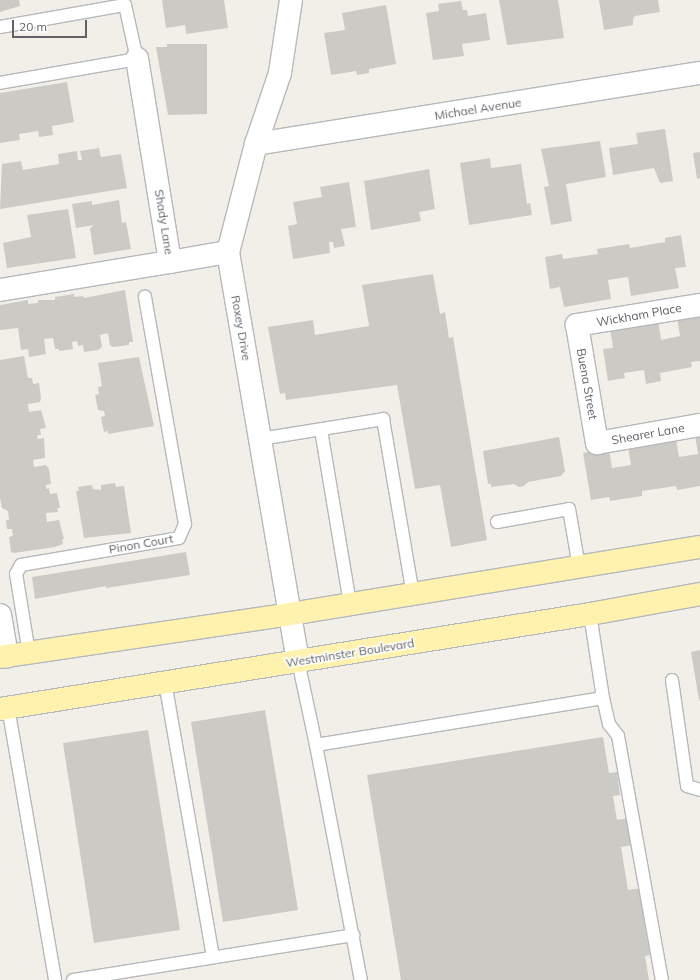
<!DOCTYPE html>
<html>
<head>
<meta charset="utf-8">
<style>
	body { margin:0 }
	#map { position:relative; width:700px; height:980px; overflow:hidden; background:#f1efe8; font-family:Mulish,sans-serif }
	div>[style] { position:absolute }
	.building>* { inset:0; background:#cccac5 }
	.roads { filter:drop-shadow(1px 0 #b5b8bc) drop-shadow(-1px 0 #b5b8bc) drop-shadow(0 1px #b5b8bc) drop-shadow(0 -1px #b5b8bc) }
	.lane>* { height:12px; margin:-6px; padding:0 6px; transform-origin:6px; border-radius:6px; background:#fff }
	.street>* { height:22px; margin:-11px; padding:0 11px; transform-origin:11px; border-radius:11px; background:#fff }
	.secondary>* { height:22px; margin:-11px; padding:0 11px; transform-origin:11px; border-radius:11px; background:#fff }
	.primary>* { height:22px; margin:-11px; padding:0 11px; transform-origin:11px; border-radius:11px; background:#fff2af }
	span { translate:-50% -50%; white-space:nowrap; text-align:center; line-height:1.15; -webkit-text-stroke:3px #fff; paint-order:stroke }
	.street-label { font-size:12px; color:#5f6368 }
	.scale { position:absolute; left:12px; top:20px; width:75px; height:18px; box-sizing:border-box; border:2px solid #5f6368; border-top:0; padding-left:5px; font-size:12px; line-height:14px; white-space:nowrap; color:#5f6368; -webkit-text-stroke:3px #fff; paint-order:stroke }
</style>
</head>
<body>
<div id="map">
	<div class="building">
		<i style="clip-path:polygon(0 0,19px 0,20px 6px,0 12px)"></i>
		<i style="clip-path:polygon(162px 0,224px 0,228px 28px,186px 34px,185px 25px,166px 28px)"></i>
		<i style="clip-path:polygon(499px 0,558px 0,564px 38px,507px 45px)"></i>
		<i style="clip-path:polygon(599px 0,658px 0,660px 12px,635px 16px,633px 19px,633px 25px,604px 30px)"></i>
		<i style="clip-path:polygon(461px 1px,463px 10px,467px 10px,468px 16px,486px 13px,490px 40px,462px 44px,464px 56px,433px 60px,426px 13px,439px 11px,438px 4px)"></i>
		<i style="clip-path:polygon(386px 5px,396px 64px,369px 69px,369px 73px,357px 75px,356px 71px,331px 75px,324px 33px,345px 30px,342px 13px)"></i>
		<i style="clip-path:polygon(167px 44px,207px 44px,207px 114px,168px 115px,156px 47px,167px 47px)"></i>
		<i style="clip-path:polygon(67px 82px,74px 122px,52px 126px,53px 135px,39px 137px,38px 131px,19px 134px,20px 140px,0 143px,0 93px)"></i>
		<i style="clip-path:polygon(665px 129px,673px 181px,660px 183px,654px 168px,613px 175px,609px 148px,638px 144px,636px 133px)"></i>
		<i style="clip-path:polygon(600px 141px,606px 177px,566px 184px,572px 221px,551px 225px,544px 187px,549px 186px,541px 149px)"></i>
		<i style="clip-path:polygon(99px 148px,101px 157px,121px 154px,127px 188px,0 209px,2px 164px,21px 161px,23px 170px,59px 164px,58px 154px,77px 151px,78px 160px,82px 160px,80px 151px)"></i>
		<i style="clip-path:polygon(700px 152px,700px 178px,697px 179px,693px 153px)"></i>
		<i style="clip-path:polygon(490px 158px,491px 168px,521px 164px,527px 204px,530px 203px,532px 215px,469px 225px,460px 163px)"></i>
		<i style="clip-path:polygon(429px 169px,435px 209px,419px 212px,421px 221px,371px 230px,364px 181px)"></i>
		<i style="clip-path:polygon(349px 182px,356px 227px,341px 229px,345px 246px,334px 248px,333px 242px,329px 242px,330px 253px,293px 259px,288px 226px,297px 224px,293px 202px,322px 197px,320px 187px)"></i>
		<i style="clip-path:polygon(119px 200px,122px 223px,126px 222px,131px 249px,94px 255px,90px 228px,94px 225px,76px 228px,72px 204px,92px 201px,92px 205px)"></i>
		<i style="clip-path:polygon(68px 209px,76px 258px,7px 268px,3px 243px,31px 237px,27px 215px)"></i>
		<i style="clip-path:polygon(681px 235px,686px 267px,675px 268px,679px 288px,631px 296px,628px 277px,608px 280px,611px 299px,564px 307px,560px 287px,550px 289px,545px 257px,562px 254px,563px 259px,598px 254px,597px 249px,629px 244px,630px 248px,665px 242px,665px 238px)"></i>
		<i style="clip-path:polygon(433px 274px,440px 314px,445px 312px,449px 338px,453px 337px,487px 540px,451px 547px,440px 485px,415px 489px,397px 385px,286px 400px,285px 393px,280px 394px,268px 327px,313px 320px,315px 335px,369px 326px,362px 285px)"></i>
		<i style="clip-path:polygon(125px 290px,133px 342px,129px 342px,129px 345px,113px 347px,110px 345px,108px 333px,100px 335px,102px 347px,98px 350px,84px 352px,83px 345px,78px 346px,77px 341px,72px 342px,73px 349px,59px 351px,59px 349px,55px 349px,53px 338px,44px 339px,46px 354px,29px 357px,28px 349px,21px 350px,18px 328px,0 330px,0 305px,28px 300px,28px 304px,38px 303px,38px 300px,55px 300px,55px 297px,74px 294px,74px 297px,83px 296px,84px 298px)"></i>
		<i style="clip-path:polygon(700px 313px,700px 361px,691px 362px,692px 367px,660px 373px,661px 381px,646px 384px,644px 370px,624px 373px,625px 378px,608px 381px,603px 349px,613px 348px,610px 328px,658px 320px,661px 340px,680px 336px,677px 317px)"></i>
		<i style="clip-path:polygon(24px 356px,28px 378px,32px 378px,33px 384px,39px 383px,41px 398px,40px 402px,28px 404px,29px 412px,41px 410px,46px 428px,40px 429px,41px 435px,37px 435px,38px 439px,44px 438px,45px 458px,33px 460px,34px 467px,46px 465px,49px 469px,51px 484px,46px 485px,46px 489px,49px 488px,50px 494px,57px 493px,60px 508px,57px 508px,58px 512px,46px 513px,47px 522px,59px 520px,64px 539px,62px 539px,63px 544px,55px 547px,14px 553px,11px 552px,9px 537px,13px 536px,12px 529px,7px 529px,6px 520px,9px 520px,8px 511px,2px 508px,0 498px,0 360px)"></i>
		<i style="clip-path:polygon(139px 357px,154px 426px,108px 434px,108px 431px,104px 432px,101px 417px,105px 416px,104px 411px,98px 410px,95px 395px,99px 394px,98px 387px,102px 386px,98px 363px)"></i>
		<i style="clip-path:polygon(700px 434px,700px 486px,677px 490px,676px 486px,642px 491px,642px 496px,610px 501px,609px 497px,591px 500px,583px 453px,609px 449px,612px 468px,631px 465px,628px 446px,676px 439px,679px 457px,698px 454px,695px 435px)"></i>
		<i style="clip-path:polygon(559px 437px,565px 471px,561px 476px,528px 482px,524px 486px,519px 487px,514px 484px,491px 487px,491px 484px,488px 484px,483px 451px)"></i>
		<i style="clip-path:polygon(115px 483px,116px 487px,124px 486px,131px 533px,84px 538px,76px 491px,79px 491px,78px 487px,92px 485px,93px 489px,101px 490px,101px 485px)"></i>
		<i style="clip-path:polygon(186px 552px,190px 575px,106px 588px,106px 586px,35px 599px,32px 577px)"></i>
		<i style="clip-path:polygon(700px 650px,700px 700px,699px 700px,691px 652px)"></i>
		<i style="clip-path:polygon(265px 710px,298px 910px,223px 922px,191px 722px)"></i>
		<i style="clip-path:polygon(148px 730px,180px 930px,94px 943px,63px 743px)"></i>
		<i style="clip-path:polygon(603px 737px,609px 773px,617px 772px,620px 795px,613px 796px,617px 820px,629px 818px,634px 845px,621px 847px,628px 890px,641px 888px,648px 928px,645px 928px,650px 955px,645px 956px,649px 980px,401px 980px,367px 775px)"></i>
	</div>
	<div class="roads">
		<div class="lane">
			<i style="left:0;top:27px;width:127px;rotate:-10deg"></i>
			<i style="left:125px;top:5px;width:55px;rotate:77.5deg"></i>
			<i style="left:137px;top:59px;width:139px;rotate:170.1deg"></i>
			<i style="left:321px;top:430px;width:176px;rotate:80.5deg"></i>
			<i style="left:260px;top:439px;width:125px;rotate:-9.2deg"></i>
			<i style="left:383px;top:419px;width:178px;rotate:80.3deg"></i>
			<i style="left:497px;top:522px;width:73px;rotate:-10.2deg"></i>
			<i style="left:569px;top:509px;width:59px;rotate:80.2deg"></i>
			<i style="left:29px;top:653px;width:80px;rotate:-99.3deg"></i>
			<i style="left:16px;top:574px;width:10px;rotate:-61deg"></i>
			<i style="left:21px;top:565px;width:160px;rotate:-9.7deg"></i>
			<i style="left:179px;top:538px;width:15px;rotate:-67deg"></i>
			<i style="left:185px;top:524px;width:231px;rotate:-100deg"></i>
			<i style="left:298px;top:661px;width:86px;rotate:77.9deg"></i>
			<i style="left:316px;top:745px;width:291px;rotate:-9.3deg"></i>
			<i style="left:603px;top:698px;width:85px;rotate:-98.8deg"></i>
			<i style="left:672px;top:680px;width:107px;rotate:81.9deg"></i>
			<i style="left:687px;top:786px;width:14px;rotate:17deg"></i>
			<i style="left:165px;top:682px;width:279px;rotate:80.1deg"></i>
			<i style="left:603px;top:698px;width:27px;rotate:77deg"></i>
			<i style="left:609px;top:724px;width:15px;rotate:53deg"></i>
			<i style="left:618px;top:736px;width:248px;rotate:79.8deg"></i>
			<i style="left:8px;top:707px;width:277px;rotate:80.2deg"></i>
			<i style="left:316px;top:745px;width:239px;rotate:79.2deg"></i>
			<i style="left:73px;top:980px;width:284px;rotate:-9.1deg"></i>
		</div>
		<div class="street">
			<i style="left:256px;top:144px;width:450px;rotate:-9.1deg"></i>
			<i style="left:170px;top:262px;width:59px;rotate:-9.8deg"></i>
			<i style="left:0;top:290px;width:172px;rotate:-9.4deg"></i>
			<i style="left:170px;top:262px;width:206px;rotate:-99.2deg"></i>
			<i style="left:700px;top:305px;width:125px;rotate:170.8deg"></i>
			<i style="left:577px;top:325px;width:120px;rotate:80.4deg"></i>
			<i style="left:597px;top:443px;width:105px;rotate:-9.9deg"></i>
			<i style="left:0;top:615px;width:42px;rotate:80.3deg"></i>
		</div>
		<div class="secondary">
			<i style="left:291px;top:0;width:74px;rotate:98.6deg"></i>
			<i style="left:280px;top:73px;width:75px;rotate:108.7deg"></i>
			<i style="left:256px;top:144px;width:112px;rotate:104.5deg"></i>
			<i style="left:228px;top:252px;width:415px;rotate:80.3deg"></i>
		</div>
		<div class="primary">
			<i style="left:0;top:657px;width:293px;rotate:-8.4deg"></i>
			<i style="left:290px;top:614px;width:415px;rotate:-9.3deg"></i>
			<i style="left:0;top:709px;width:598px;rotate:-9.15deg"></i>
			<i style="left:590px;top:614px;width:112px;rotate:-10.3deg"></i>
		</div>
	</div>
	<div class="street-label">
		<span style="left:478px;top:109px;rotate:-9deg">Michael Avenue</span>
		<span style="left:164px;top:222px;rotate:81deg">Shady Lane</span>
		<span style="left:639px;top:315px;rotate:-10deg">Wickham Place</span>
		<span style="left:241px;top:328px;rotate:80deg">Roxey Drive</span>
		<span style="left:587px;top:384px;rotate:80deg">Buena Street</span>
		<span style="left:648px;top:434px;rotate:-10deg">Shearer Lane</span>
		<span style="left:141px;top:544px;rotate:-10deg">Pinon Court</span>
		<span style="left:350px;top:653px;rotate:-9deg">Westminster Boulevard</span>
	</div>
	<div class="scale">20 m</div>
</div>
</body>
</html>
